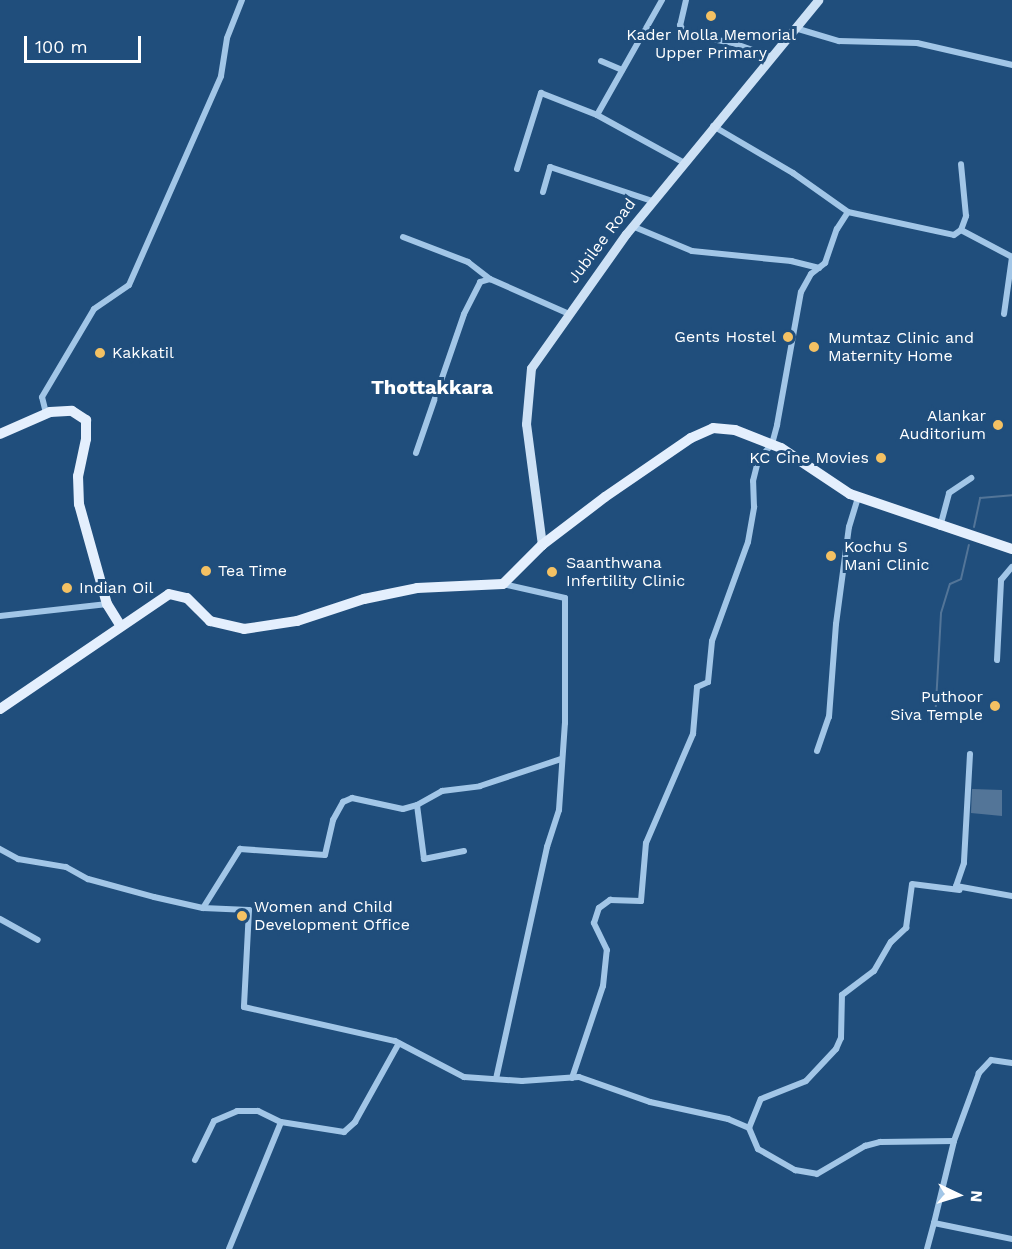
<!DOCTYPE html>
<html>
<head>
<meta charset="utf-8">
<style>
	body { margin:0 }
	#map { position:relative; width:1012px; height:1249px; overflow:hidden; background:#204e7c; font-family:"Work Sans",sans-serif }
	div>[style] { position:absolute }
	.water>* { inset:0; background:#537598 }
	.stream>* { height:2px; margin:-1px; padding:0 1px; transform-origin:1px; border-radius:1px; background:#537598 }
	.street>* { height:6px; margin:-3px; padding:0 3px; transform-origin:3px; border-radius:3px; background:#a2c6e7 }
	.secondary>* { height:9px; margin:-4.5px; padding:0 4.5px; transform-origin:4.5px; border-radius:4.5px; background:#cde1f5 }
	.primary>* { height:10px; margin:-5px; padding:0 5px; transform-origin:5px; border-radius:5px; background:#e4effd }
	.dots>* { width:16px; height:16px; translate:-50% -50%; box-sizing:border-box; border:3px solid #204e7c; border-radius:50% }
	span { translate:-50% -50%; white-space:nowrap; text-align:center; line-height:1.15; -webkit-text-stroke:6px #204e7c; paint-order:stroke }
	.poi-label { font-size:16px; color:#fff }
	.right { translate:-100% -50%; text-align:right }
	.left { translate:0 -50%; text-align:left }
	.street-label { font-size:16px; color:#fff }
	.quarter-label { font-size:20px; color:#fff; font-weight:700 }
	.north { position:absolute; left:928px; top:1165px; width:60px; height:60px; -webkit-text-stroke:4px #204e7c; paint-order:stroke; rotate:94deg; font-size:16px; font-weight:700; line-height:24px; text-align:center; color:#fff }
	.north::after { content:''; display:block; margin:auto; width:21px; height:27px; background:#fff; clip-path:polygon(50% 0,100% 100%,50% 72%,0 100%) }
	.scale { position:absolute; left:24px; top:36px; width:117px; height:27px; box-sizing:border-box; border:3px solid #fff; border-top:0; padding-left:8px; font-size:18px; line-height:21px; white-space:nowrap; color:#fff; -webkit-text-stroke:4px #204e7c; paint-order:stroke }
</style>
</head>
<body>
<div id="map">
	<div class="water">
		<i style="clip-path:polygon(972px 789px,1002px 790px,1002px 816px,971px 813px)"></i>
	</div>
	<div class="stream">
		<i style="left:974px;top:527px;width:30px;rotate:-78deg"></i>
		<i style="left:980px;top:498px;width:32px;rotate:-5deg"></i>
		<i style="left:935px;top:721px;width:108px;rotate:-86.8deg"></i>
		<i style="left:941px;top:613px;width:30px;rotate:-73deg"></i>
		<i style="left:950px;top:584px;width:12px;rotate:-24deg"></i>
		<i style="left:961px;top:579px;width:35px;rotate:-77deg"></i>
	</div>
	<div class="street">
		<i style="left:686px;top:0;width:26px;rotate:103deg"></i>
		<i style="left:680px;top:25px;width:10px;rotate:61deg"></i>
		<i style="left:685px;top:34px;width:49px;rotate:10.6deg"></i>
		<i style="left:733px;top:43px;width:41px;rotate:19.7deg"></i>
		<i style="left:795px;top:28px;width:46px;rotate:16.5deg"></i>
		<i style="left:839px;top:41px;width:78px;rotate:1.5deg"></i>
		<i style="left:917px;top:43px;width:98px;rotate:13deg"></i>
		<i style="left:601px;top:61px;width:23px;rotate:23deg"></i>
		<i style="left:597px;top:115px;width:132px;rotate:-60.5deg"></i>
		<i style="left:713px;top:126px;width:93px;rotate:30.4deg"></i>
		<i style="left:793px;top:173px;width:67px;rotate:35.3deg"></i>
		<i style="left:848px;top:212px;width:108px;rotate:12.2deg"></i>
		<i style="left:954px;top:235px;width:9px;rotate:-36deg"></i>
		<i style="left:961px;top:230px;width:15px;rotate:-70deg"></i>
		<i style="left:966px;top:216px;width:52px;rotate:-95.5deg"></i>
		<i style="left:517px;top:169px;width:80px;rotate:-72.5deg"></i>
		<i style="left:541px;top:93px;width:60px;rotate:21.4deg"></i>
		<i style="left:597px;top:115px;width:98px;rotate:28.7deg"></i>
		<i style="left:543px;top:192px;width:26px;rotate:-74deg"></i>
		<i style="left:550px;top:167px;width:108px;rotate:18.4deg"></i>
		<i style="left:632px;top:226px;width:65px;rotate:22.6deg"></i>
		<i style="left:692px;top:251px;width:100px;rotate:5.8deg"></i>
		<i style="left:791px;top:261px;width:29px;rotate:14deg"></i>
		<i style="left:961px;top:230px;width:58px;rotate:27.9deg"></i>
		<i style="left:403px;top:237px;width:70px;rotate:21deg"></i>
		<i style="left:468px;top:262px;width:28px;rotate:38deg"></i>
		<i style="left:1004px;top:314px;width:58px;rotate:-82deg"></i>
		<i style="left:46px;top:413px;width:16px;rotate:-104deg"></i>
		<i style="left:42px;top:397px;width:102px;rotate:-59.4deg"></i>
		<i style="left:94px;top:309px;width:42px;rotate:-34.4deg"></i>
		<i style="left:129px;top:285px;width:228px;rotate:-66.2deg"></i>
		<i style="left:221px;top:76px;width:38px;rotate:-81deg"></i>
		<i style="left:227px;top:38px;width:41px;rotate:-68.5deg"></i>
		<i style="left:416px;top:453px;width:147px;rotate:-70.9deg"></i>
		<i style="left:464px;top:314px;width:36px;rotate:-63deg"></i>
		<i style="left:480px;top:282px;width:10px;rotate:-17deg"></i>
		<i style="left:490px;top:279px;width:84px;rotate:23.8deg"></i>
		<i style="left:940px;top:527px;width:35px;rotate:-75deg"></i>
		<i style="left:949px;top:493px;width:27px;rotate:-34deg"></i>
		<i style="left:0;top:616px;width:108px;rotate:-6.4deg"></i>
		<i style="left:997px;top:660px;width:80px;rotate:-87.1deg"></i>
		<i style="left:1001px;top:580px;width:17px;rotate:-50deg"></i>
		<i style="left:817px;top:751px;width:36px;rotate:-71deg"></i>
		<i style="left:829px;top:717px;width:93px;rotate:-85.7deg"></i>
		<i style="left:836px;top:624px;width:98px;rotate:-82.4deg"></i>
		<i style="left:849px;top:527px;width:30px;rotate:-73deg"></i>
		<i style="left:970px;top:754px;width:109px;rotate:93.2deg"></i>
		<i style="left:964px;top:863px;width:24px;rotate:109deg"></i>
		<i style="left:956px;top:886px;width:57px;rotate:10.1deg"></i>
		<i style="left:0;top:849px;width:21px;rotate:29deg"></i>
		<i style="left:18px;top:859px;width:49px;rotate:9.5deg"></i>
		<i style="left:66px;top:867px;width:25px;rotate:29deg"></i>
		<i style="left:88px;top:879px;width:68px;rotate:15.3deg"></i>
		<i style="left:154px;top:897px;width:50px;rotate:12.7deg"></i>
		<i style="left:203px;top:908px;width:46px;rotate:2.5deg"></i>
		<i style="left:249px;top:910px;width:97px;rotate:93deg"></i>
		<i style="left:244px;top:1007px;width:155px;rotate:12.7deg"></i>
		<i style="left:395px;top:1041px;width:78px;rotate:27.6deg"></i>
		<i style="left:464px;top:1077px;width:58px;rotate:3.9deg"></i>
		<i style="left:522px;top:1081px;width:57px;rotate:-4deg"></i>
		<i style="left:579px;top:1077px;width:75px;rotate:19.4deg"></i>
		<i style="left:650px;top:1102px;width:80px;rotate:12.3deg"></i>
		<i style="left:728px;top:1119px;width:23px;rotate:23deg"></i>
		<i style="left:749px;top:1128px;width:23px;rotate:67deg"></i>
		<i style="left:758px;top:1149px;width:43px;rotate:29.6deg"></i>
		<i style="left:795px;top:1170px;width:22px;rotate:10deg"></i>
		<i style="left:817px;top:1174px;width:56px;rotate:-30.3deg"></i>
		<i style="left:865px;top:1146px;width:16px;rotate:-15deg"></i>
		<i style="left:880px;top:1142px;width:74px;rotate:-0.8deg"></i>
		<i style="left:464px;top:851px;width:41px;rotate:168.7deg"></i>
		<i style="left:424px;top:859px;width:54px;rotate:-97.4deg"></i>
		<i style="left:417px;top:805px;width:29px;rotate:-29deg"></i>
		<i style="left:442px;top:791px;width:38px;rotate:-7deg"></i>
		<i style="left:480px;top:786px;width:85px;rotate:-18.4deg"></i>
		<i style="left:203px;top:908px;width:70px;rotate:-57.9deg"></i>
		<i style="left:240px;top:849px;width:85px;rotate:4deg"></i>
		<i style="left:325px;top:855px;width:36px;rotate:-77deg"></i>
		<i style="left:333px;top:820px;width:21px;rotate:-61deg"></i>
		<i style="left:343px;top:802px;width:10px;rotate:-24deg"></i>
		<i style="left:352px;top:798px;width:52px;rotate:12.2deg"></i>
		<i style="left:403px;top:809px;width:15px;rotate:-16deg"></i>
		<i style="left:0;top:919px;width:43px;rotate:28.9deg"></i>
		<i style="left:1012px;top:1063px;width:21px;rotate:-172deg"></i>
		<i style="left:991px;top:1060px;width:18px;rotate:133deg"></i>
		<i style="left:979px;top:1073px;width:72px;rotate:110.2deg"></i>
		<i style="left:954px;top:1141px;width:84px;rotate:103.7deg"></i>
		<i style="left:934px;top:1223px;width:80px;rotate:11.6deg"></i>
		<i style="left:572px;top:1078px;width:97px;rotate:-71.4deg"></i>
		<i style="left:603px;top:986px;width:36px;rotate:-84deg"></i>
		<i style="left:607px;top:950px;width:30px;rotate:-116deg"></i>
		<i style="left:594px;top:923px;width:16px;rotate:-72deg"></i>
		<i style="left:599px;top:908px;width:14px;rotate:-36deg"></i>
		<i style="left:610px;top:900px;width:31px;rotate:2deg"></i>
		<i style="left:641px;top:901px;width:58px;rotate:-85.1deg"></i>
		<i style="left:646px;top:843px;width:119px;rotate:-66.7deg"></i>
		<i style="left:693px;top:734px;width:47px;rotate:-85.1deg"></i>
		<i style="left:697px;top:687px;width:12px;rotate:-24deg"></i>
		<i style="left:708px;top:682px;width:41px;rotate:-84.4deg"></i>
		<i style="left:712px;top:641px;width:105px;rotate:-70deg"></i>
		<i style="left:748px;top:542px;width:36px;rotate:-80deg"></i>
		<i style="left:754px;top:507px;width:26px;rotate:-92deg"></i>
		<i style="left:753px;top:481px;width:21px;rotate:-76deg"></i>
		<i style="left:758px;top:461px;width:22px;rotate:-51deg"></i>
		<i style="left:772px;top:444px;width:20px;rotate:-75deg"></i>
		<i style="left:777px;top:425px;width:135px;rotate:-79.8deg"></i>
		<i style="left:801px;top:292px;width:21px;rotate:-61deg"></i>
		<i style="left:811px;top:274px;width:18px;rotate:-38deg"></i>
		<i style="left:825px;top:263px;width:36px;rotate:-71deg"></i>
		<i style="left:837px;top:229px;width:20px;rotate:-57deg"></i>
		<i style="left:496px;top:1079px;width:238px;rotate:-77.6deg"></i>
		<i style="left:547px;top:847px;width:39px;rotate:-72deg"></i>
		<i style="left:559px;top:810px;width:87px;rotate:-86.1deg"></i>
		<i style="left:565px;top:723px;width:125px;rotate:-90deg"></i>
		<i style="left:565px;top:598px;width:64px;rotate:-167.3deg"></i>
		<i style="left:749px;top:1128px;width:31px;rotate:-68deg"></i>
		<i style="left:761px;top:1099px;width:48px;rotate:-21.8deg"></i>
		<i style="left:806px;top:1081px;width:44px;rotate:-46.8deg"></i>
		<i style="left:836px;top:1049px;width:12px;rotate:-66deg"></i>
		<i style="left:841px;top:1038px;width:43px;rotate:-88.7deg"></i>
		<i style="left:842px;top:995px;width:40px;rotate:-37deg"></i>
		<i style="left:874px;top:971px;width:34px;rotate:-60deg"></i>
		<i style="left:891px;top:942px;width:21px;rotate:-43deg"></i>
		<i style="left:906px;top:928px;width:44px;rotate:-82.2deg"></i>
		<i style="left:912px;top:884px;width:48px;rotate:7.1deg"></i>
		<i style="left:195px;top:1160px;width:43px;rotate:-64deg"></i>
		<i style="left:214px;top:1121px;width:25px;rotate:-23deg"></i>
		<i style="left:237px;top:1111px;width:21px"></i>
		<i style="left:258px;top:1111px;width:25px;rotate:26deg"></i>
		<i style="left:281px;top:1122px;width:64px;rotate:9deg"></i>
		<i style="left:344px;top:1132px;width:15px;rotate:-42deg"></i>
		<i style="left:355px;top:1122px;width:90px;rotate:-60.9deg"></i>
		<i style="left:229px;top:1249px;width:137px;rotate:-67.7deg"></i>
		<i style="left:927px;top:1249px;width:27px;rotate:-75deg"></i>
	</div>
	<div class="secondary">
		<i style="left:542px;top:545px;width:122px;rotate:-97.5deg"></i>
		<i style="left:526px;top:424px;width:56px;rotate:-84.9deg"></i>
		<i style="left:531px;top:368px;width:164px;rotate:-54.7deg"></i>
		<i style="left:626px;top:234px;width:303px;rotate:-50.6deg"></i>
	</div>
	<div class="primary">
		<i style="left:0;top:434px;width:55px;rotate:-23.7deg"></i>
		<i style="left:50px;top:412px;width:22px;rotate:-3deg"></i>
		<i style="left:72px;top:411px;width:17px;rotate:33deg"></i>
		<i style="left:86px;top:420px;width:19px;rotate:90deg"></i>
		<i style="left:86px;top:439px;width:38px;rotate:102deg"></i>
		<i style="left:78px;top:476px;width:28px;rotate:88deg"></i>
		<i style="left:79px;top:504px;width:104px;rotate:74.4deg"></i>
		<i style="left:107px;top:604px;width:26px;rotate:58deg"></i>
		<i style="left:0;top:709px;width:204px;rotate:-34.2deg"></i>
		<i style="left:169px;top:594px;width:18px;rotate:13deg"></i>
		<i style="left:187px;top:598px;width:33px;rotate:45deg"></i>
		<i style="left:210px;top:621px;width:35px;rotate:13deg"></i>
		<i style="left:244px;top:629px;width:54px;rotate:-8.6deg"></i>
		<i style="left:297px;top:621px;width:71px;rotate:-18.2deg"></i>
		<i style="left:364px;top:599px;width:54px;rotate:-11.7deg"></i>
		<i style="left:417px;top:588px;width:86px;rotate:-2.7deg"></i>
		<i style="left:503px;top:584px;width:55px;rotate:-45deg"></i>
		<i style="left:542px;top:545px;width:79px;rotate:-37.3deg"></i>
		<i style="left:605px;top:497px;width:104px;rotate:-34.5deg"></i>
		<i style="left:691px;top:438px;width:24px;rotate:-24deg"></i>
		<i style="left:713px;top:428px;width:22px;rotate:5deg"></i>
		<i style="left:735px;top:430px;width:49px;rotate:21.4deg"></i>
		<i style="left:781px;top:448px;width:83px;rotate:33.7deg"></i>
		<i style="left:850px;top:494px;width:171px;rotate:18.8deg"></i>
	</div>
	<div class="dots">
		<i style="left:711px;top:16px;background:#f4c163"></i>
		<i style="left:788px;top:337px;background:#f4c163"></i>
		<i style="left:814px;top:347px;background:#f4c163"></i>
		<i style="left:100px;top:353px;background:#f4c163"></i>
		<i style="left:998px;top:425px;background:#f4c163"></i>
		<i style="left:881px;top:458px;background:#f4c163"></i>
		<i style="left:831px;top:556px;background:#f4c163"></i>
		<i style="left:206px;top:571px;background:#f4c163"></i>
		<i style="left:552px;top:572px;background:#f4c163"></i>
		<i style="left:67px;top:588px;background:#f4c163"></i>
		<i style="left:995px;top:706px;background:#f4c163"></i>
		<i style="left:242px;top:916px;background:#f4c163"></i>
	</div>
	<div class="poi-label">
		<span style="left:711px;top:44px">Kader Molla Memorial<br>Upper Primary</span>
		<span class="right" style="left:776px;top:337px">Gents Hostel</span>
		<span class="left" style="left:828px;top:347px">Mumtaz Clinic and<br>Maternity Home</span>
		<span class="left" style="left:112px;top:353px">Kakkatil</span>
		<span class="right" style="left:986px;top:425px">Alankar<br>Auditorium</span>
		<span class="right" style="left:869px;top:458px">KC Cine Movies</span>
		<span class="left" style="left:844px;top:556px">Kochu S<br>Mani Clinic</span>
		<span class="left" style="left:566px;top:572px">Saanthwana<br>Infertility Clinic</span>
		<span class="left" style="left:218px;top:571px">Tea Time</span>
		<span class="left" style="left:79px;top:588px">Indian Oil</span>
		<span class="right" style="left:983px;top:706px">Puthoor<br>Siva Temple</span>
		<span class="left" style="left:254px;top:916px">Women and Child<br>Development Office</span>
	</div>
	<div class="street-label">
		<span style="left:602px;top:241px;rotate:-53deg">Jubilee Road</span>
	</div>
	<div class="quarter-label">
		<span style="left:432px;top:387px">Thottakkara</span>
	</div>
	<div class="north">N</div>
	<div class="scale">100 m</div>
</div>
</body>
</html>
